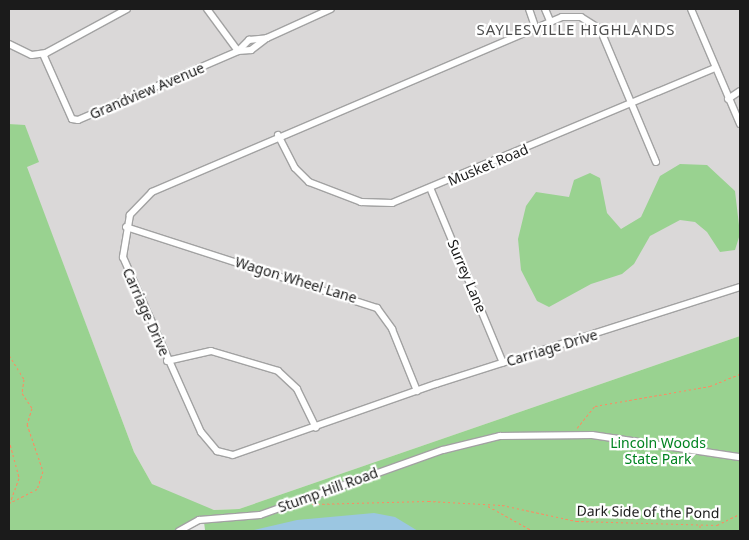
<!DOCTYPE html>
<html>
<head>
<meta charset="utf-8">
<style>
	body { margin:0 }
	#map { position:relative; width:749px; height:540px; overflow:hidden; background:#eeece0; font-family:"Noto Sans",sans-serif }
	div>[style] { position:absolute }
	.residential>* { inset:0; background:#dad8d8 }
	.forest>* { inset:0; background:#99d290 }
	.parking>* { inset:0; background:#e7e7e7 }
	.water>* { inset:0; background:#9bc6e1 }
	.path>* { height:1px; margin-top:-0.5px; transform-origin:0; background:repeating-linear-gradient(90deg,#ff8960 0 2.5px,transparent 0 5px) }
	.roads { filter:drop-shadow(1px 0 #a2a2a2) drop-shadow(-1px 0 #a2a2a2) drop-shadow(0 1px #a2a2a2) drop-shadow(0 -1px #a2a2a2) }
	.street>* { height:6px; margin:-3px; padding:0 3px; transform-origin:3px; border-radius:3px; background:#fff }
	span { translate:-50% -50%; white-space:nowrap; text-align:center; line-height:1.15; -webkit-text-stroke:4.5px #fff; paint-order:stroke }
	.street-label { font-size:14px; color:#1b1b1b }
	.park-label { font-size:14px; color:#008320 }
	.neighbourhood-label { font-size:15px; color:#4e4e4e; letter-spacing:1px }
	.frame { position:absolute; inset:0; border:10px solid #1b1b1b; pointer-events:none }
</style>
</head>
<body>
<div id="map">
	<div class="residential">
		<i style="clip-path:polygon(9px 9px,740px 9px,740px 336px,239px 509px,214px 510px,186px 502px,152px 484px,134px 452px,26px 166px,38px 162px,25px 126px,9px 124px)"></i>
	</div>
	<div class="forest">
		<i style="clip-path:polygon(9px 124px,25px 125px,39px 162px,27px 167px,134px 452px,152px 484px,214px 510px,239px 509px,740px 336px,740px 531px,9px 531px)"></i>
		<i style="clip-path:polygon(680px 164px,707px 165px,735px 191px,740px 234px,735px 250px,720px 252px,707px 232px,695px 222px,680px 220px,650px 236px,634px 264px,622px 274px,591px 284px,549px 307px,537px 301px,521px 270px,518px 239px,526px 206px,536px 192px,569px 197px,574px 180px,590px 173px,600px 178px,607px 213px,621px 229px,641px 217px,660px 176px)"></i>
	</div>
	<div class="parking">
		<i style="clip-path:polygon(204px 522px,205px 530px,185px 531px,197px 524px)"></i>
	</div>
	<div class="water">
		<i style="clip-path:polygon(374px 513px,395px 517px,418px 531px,250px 531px,297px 520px)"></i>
	</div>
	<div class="path">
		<i style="left:9px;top:355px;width:28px;rotate:58deg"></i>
		<i style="left:24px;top:379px;width:14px;rotate:98deg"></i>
		<i style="left:22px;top:393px;width:18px;rotate:56deg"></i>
		<i style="left:32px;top:408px;width:17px;rotate:107deg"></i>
		<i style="left:27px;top:424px;width:50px;rotate:71.2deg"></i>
		<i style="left:43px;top:471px;width:19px;rotate:108deg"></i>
		<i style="left:37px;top:489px;width:30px;rotate:153deg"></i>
		<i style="left:577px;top:428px;width:28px;rotate:-51deg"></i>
		<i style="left:595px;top:406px;width:117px;rotate:-9.9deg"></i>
		<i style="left:710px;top:386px;width:32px;rotate:-22deg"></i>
		<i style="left:9px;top:440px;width:39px;rotate:75deg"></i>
		<i style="left:19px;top:478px;width:30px;rotate:110deg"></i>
		<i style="left:312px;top:504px;width:116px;rotate:-1.5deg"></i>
		<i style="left:428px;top:501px;width:74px;rotate:3.1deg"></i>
		<i style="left:502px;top:505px;width:76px;rotate:12.2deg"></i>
		<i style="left:576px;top:521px;width:141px;rotate:1.6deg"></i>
		<i style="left:717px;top:525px;width:25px;rotate:-26deg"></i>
		<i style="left:488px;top:506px;width:51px;rotate:29.1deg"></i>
		<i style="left:700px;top:525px;width:6px;rotate:90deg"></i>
	</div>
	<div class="roads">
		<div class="street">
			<i style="left:207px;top:9px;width:52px;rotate:53.6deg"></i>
			<i style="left:529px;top:9px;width:18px;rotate:71deg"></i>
			<i style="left:545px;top:9px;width:13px;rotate:67deg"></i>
			<i style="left:691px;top:9px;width:125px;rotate:66.9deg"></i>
			<i style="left:9px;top:44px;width:25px;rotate:26deg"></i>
			<i style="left:32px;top:55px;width:14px;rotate:-8deg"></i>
			<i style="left:46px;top:53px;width:92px;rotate:-28.5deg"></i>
			<i style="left:238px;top:51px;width:13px;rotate:-4deg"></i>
			<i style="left:251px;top:50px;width:20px;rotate:-37deg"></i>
			<i style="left:43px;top:54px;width:71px;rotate:66deg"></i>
			<i style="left:72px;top:119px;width:6px;rotate:9deg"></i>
			<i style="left:78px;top:120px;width:174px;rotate:-23.3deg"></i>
			<i style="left:238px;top:51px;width:16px;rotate:-45deg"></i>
			<i style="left:249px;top:40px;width:18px;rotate:-6deg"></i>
			<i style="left:267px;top:38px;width:70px;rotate:-24.4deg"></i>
			<i style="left:728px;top:99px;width:14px;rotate:-34deg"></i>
			<i style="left:278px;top:135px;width:37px;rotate:63deg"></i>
			<i style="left:295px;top:168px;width:20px;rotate:45deg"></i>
			<i style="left:309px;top:182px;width:56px;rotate:21deg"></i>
			<i style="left:361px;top:202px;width:31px;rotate:2deg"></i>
			<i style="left:392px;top:203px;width:350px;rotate:-22.7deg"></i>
			<i style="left:656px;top:162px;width:144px;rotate:-112.8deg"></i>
			<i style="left:600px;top:29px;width:22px;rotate:-148deg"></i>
			<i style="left:581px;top:17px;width:19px;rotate:180deg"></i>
			<i style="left:562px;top:17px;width:446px;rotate:156.9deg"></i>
			<i style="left:152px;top:192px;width:32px;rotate:134deg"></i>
			<i style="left:130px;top:215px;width:43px;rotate:99.5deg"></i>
			<i style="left:123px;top:257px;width:192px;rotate:66deg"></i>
			<i style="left:201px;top:432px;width:25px;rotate:50deg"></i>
			<i style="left:217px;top:451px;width:16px;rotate:14deg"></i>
			<i style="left:233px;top:455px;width:215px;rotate:-19.3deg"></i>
			<i style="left:436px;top:384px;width:319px;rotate:-17.7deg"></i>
			<i style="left:431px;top:190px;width:187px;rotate:67.4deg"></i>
			<i style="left:126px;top:227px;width:264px;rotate:17.9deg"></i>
			<i style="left:377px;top:308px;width:26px;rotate:54deg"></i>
			<i style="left:392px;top:329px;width:67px;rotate:68deg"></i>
			<i style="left:167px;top:361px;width:45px;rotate:-12.8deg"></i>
			<i style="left:211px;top:351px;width:70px;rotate:16.6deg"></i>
			<i style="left:278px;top:371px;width:26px;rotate:43deg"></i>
			<i style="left:297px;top:389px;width:43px;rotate:64deg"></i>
			<i style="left:179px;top:531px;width:23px;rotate:-29deg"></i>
			<i style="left:199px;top:520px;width:61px;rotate:-4.7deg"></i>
			<i style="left:260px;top:515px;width:194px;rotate:-19.6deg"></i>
			<i style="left:443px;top:450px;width:59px;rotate:-13.8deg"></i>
			<i style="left:500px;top:436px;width:92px;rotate:-0.6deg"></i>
			<i style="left:592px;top:435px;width:150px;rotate:8.5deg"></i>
		</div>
	</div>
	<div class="street-label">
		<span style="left:147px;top:91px;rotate:-23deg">Grandview Avenue</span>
		<span style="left:488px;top:165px;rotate:-23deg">Musket Road</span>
		<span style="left:467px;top:276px;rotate:67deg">Surrey Lane</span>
		<span style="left:296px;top:280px;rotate:17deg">Wagon Wheel Lane</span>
		<span style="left:146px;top:312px;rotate:66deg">Carriage Drive</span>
		<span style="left:552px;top:348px;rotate:-17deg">Carriage Drive</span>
		<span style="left:328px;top:490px;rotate:-20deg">Stump Hill Road</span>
		<span style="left:648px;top:512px;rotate:1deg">Dark Side of the Pond</span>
	</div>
	<div class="park-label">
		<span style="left:658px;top:451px">Lincoln Woods<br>State Park</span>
	</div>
	<div class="neighbourhood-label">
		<span style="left:576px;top:30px">SAYLESVILLE HIGHLANDS</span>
	</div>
	<div class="frame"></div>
</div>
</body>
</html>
